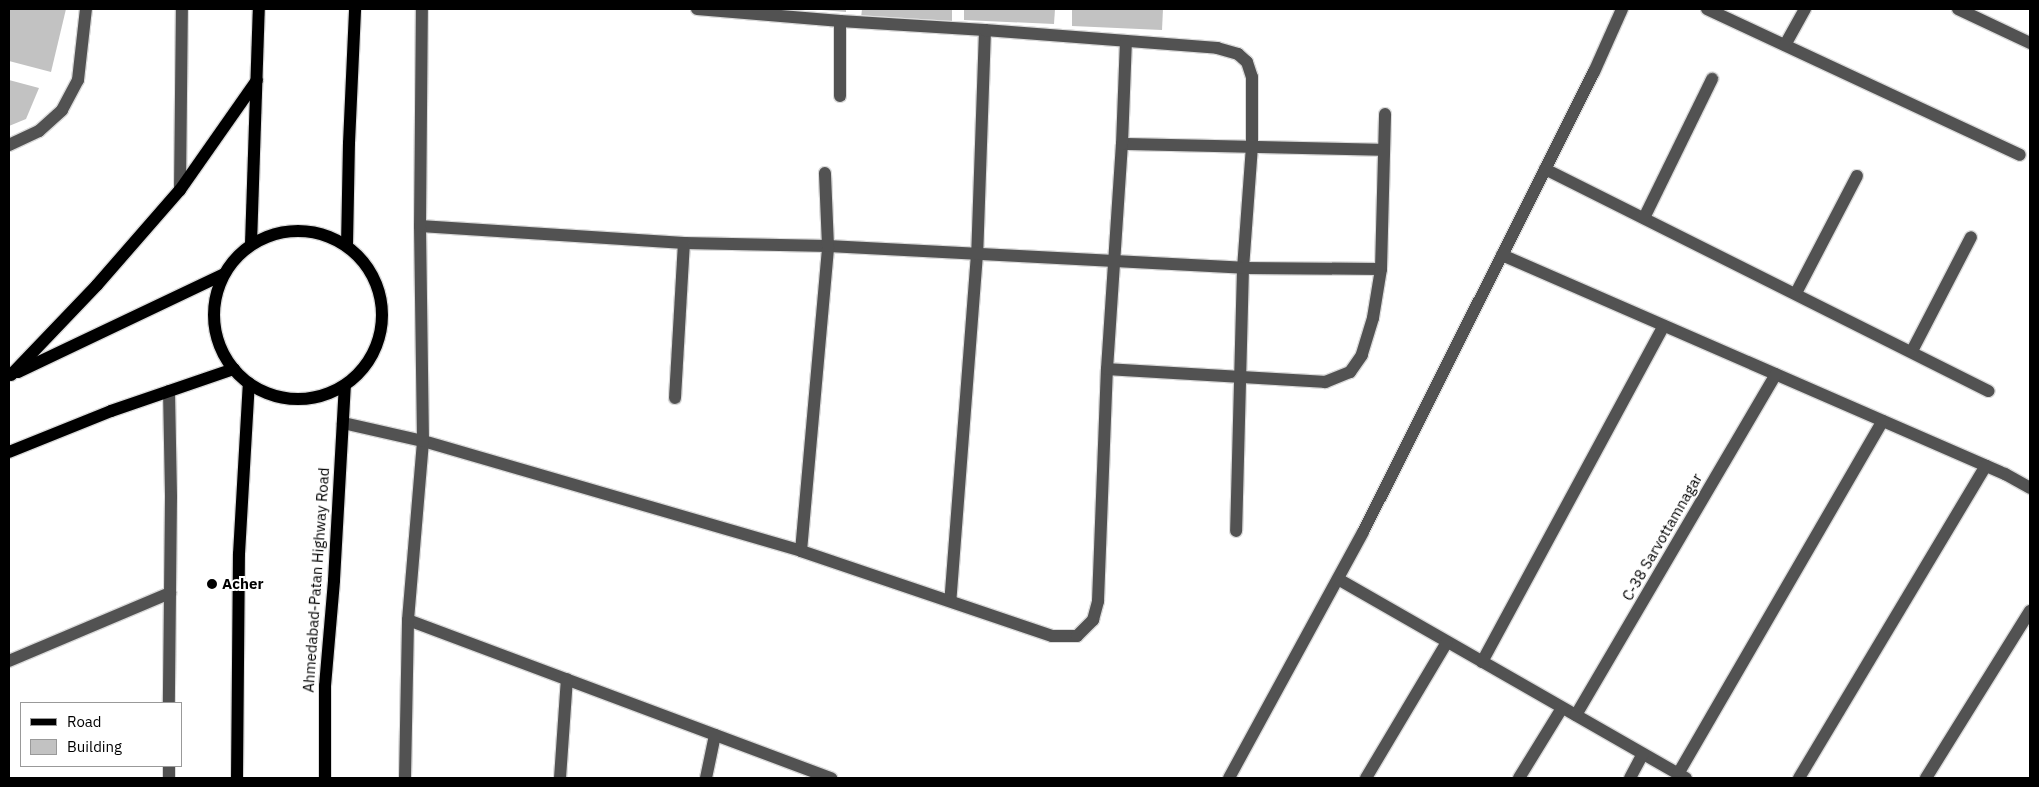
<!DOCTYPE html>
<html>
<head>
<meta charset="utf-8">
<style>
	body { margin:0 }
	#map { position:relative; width:2039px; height:787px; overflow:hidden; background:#fff; font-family:"IBM Plex Sans",sans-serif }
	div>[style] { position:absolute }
	.building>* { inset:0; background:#c2c2c2 }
	.roads { filter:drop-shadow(1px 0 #dbdbdb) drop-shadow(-1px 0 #dbdbdb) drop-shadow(0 1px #dbdbdb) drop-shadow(0 -1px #dbdbdb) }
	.minor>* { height:12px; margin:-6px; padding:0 6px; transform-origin:6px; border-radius:6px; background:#525252 }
	.major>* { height:12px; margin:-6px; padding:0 6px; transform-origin:6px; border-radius:6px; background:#000 }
	.major>.ring { margin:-6px; padding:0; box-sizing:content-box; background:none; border:12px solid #000; border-radius:50% }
	.dots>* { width:14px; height:14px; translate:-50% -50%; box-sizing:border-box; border:2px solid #fff; border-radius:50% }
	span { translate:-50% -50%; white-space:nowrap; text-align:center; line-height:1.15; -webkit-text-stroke:4px #fff; paint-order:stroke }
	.street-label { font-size:15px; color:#000 }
	.poi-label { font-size:15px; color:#000; font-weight:700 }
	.left { translate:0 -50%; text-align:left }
	.frame { position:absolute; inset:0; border:10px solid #000; pointer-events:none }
	.legend { position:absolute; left:20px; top:702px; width:162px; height:65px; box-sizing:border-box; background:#fff; border:1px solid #999; margin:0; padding:6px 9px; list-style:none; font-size:15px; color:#000 }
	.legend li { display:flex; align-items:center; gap:10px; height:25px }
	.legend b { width:25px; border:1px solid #999 }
</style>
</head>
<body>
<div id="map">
	<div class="building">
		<i style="clip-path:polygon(9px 9px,66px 9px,51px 72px,9px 61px)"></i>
		<i style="clip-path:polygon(809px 9px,846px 9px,846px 12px)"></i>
		<i style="clip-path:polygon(862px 9px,952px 9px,952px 22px,861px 18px)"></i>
		<i style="clip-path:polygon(964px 9px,1055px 9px,1054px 24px,964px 20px)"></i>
		<i style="clip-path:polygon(1072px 9px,1163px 9px,1162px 30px,1072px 26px)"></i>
		<i style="clip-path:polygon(9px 80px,39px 88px,26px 119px,9px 126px)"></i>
	</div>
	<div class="roads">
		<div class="minor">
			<i style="left:697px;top:9px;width:144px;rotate:4.8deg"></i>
			<i style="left:840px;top:21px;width:145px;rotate:3.6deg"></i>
			<i style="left:985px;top:30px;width:224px;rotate:92deg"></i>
			<i style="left:977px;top:254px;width:348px;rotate:94.4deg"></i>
			<i style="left:1707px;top:9px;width:345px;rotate:25deg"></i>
			<i style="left:1958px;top:9px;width:80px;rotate:25.3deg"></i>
			<i style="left:985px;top:30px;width:233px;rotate:4.4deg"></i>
			<i style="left:1217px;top:48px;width:22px;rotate:16deg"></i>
			<i style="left:1238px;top:54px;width:12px;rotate:42deg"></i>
			<i style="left:1247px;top:62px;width:16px;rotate:72deg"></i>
			<i style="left:1252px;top:77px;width:69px;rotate:90deg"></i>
			<i style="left:1252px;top:146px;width:122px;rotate:94.2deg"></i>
			<i style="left:1243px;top:268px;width:263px;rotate:91.5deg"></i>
			<i style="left:1785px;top:45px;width:41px;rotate:-60.9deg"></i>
			<i style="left:840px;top:96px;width:75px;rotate:-90deg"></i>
			<i style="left:1122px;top:144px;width:262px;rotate:1.3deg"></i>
			<i style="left:9px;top:145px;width:33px;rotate:-25deg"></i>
			<i style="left:39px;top:131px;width:31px;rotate:-42deg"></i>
			<i style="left:62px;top:110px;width:34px;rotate:-62deg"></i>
			<i style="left:78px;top:80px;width:71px;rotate:-83.6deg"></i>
			<i style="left:1545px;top:169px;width:496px;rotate:26.6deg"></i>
			<i style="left:180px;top:190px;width:181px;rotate:-89.4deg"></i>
			<i style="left:1644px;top:218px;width:155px;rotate:-63.9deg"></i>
			<i style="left:420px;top:226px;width:265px;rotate:3.7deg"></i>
			<i style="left:684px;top:243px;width:144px;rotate:1.2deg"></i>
			<i style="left:828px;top:246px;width:416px;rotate:3deg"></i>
			<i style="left:1243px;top:268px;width:138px;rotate:0.4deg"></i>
			<i style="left:1381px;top:269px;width:50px;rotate:99.3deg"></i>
			<i style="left:1373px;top:318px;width:39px;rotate:107deg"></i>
			<i style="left:1362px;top:355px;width:21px;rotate:125deg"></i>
			<i style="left:1350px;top:372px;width:27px;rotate:158deg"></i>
			<i style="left:1325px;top:382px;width:218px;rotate:-176.6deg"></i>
			<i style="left:1502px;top:255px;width:549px;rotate:23.53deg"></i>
			<i style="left:2005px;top:474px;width:29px;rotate:29deg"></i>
			<i style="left:1381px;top:269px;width:155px;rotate:-88.5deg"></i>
			<i style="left:1796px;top:293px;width:132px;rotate:-62.5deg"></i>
			<i style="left:1912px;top:351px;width:128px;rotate:-62.6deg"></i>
			<i style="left:169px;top:391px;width:106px;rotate:88.9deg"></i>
			<i style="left:171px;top:497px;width:206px;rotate:90.6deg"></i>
			<i style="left:675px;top:398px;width:155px;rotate:-86.7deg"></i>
			<i style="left:343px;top:423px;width:82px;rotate:12.7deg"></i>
			<i style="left:423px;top:441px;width:394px;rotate:16.2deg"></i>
			<i style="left:801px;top:551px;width:265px;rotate:18.7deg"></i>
			<i style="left:1052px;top:636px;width:25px"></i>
			<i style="left:1077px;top:636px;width:23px;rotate:-45deg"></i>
			<i style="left:1093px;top:620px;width:20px;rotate:-75deg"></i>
			<i style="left:1098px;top:601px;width:232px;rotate:-87.8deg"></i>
			<i style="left:1107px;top:369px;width:225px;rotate:-86.2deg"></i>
			<i style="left:1122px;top:144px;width:103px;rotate:-87.8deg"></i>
			<i style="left:801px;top:551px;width:306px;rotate:-84.9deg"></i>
			<i style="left:828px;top:246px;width:73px;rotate:-92.4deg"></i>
			<i style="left:1338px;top:579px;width:401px;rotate:29.8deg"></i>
			<i style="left:408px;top:620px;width:452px;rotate:20.5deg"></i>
			<i style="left:9px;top:661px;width:175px;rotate:-22.9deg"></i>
			<i style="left:1482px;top:662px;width:382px;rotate:-61.6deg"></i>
			<i style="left:1576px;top:715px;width:395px;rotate:-59.6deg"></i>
			<i style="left:1678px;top:774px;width:408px;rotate:-59.9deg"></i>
			<i style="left:169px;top:778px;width:12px;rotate:-90deg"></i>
			<i style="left:405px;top:778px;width:158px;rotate:-88.9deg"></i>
			<i style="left:408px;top:620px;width:180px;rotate:-85.2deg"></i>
			<i style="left:423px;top:441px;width:215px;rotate:-90.8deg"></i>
			<i style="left:420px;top:226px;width:217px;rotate:-89.5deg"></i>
			<i style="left:560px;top:778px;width:99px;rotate:-86deg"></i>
			<i style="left:706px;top:778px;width:44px;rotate:-78.2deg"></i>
			<i style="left:1229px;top:778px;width:280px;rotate:-61.4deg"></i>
			<i style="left:1363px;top:532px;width:515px;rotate:-63.34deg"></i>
			<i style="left:1594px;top:72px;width:69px;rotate:-66deg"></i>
			<i style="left:1366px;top:778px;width:158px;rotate:-59.2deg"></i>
			<i style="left:1519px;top:778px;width:82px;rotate:-58.4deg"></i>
			<i style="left:1630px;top:778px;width:27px;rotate:-62deg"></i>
			<i style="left:1799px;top:778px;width:364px;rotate:-59.1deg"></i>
			<i style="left:1926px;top:778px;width:197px;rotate:-58.1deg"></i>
		</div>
		<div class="major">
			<i class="ring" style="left:214px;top:231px;width:156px;height:156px"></i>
			<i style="left:251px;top:244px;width:235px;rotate:-88.1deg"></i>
			<i style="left:347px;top:246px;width:103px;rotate:-88.9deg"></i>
			<i style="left:349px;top:143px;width:134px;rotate:-87.4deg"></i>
			<i style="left:18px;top:372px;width:228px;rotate:-25.4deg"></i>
			<i style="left:11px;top:375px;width:124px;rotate:-46.3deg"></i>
			<i style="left:97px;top:285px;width:126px;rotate:-48.9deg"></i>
			<i style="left:180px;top:190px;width:134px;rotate:-55deg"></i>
			<i style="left:9px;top:452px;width:110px;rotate:-21.9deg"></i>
			<i style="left:111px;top:411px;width:130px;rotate:-18.9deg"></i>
			<i style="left:237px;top:778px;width:224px;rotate:-89.5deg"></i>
			<i style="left:239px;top:554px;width:171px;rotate:-86.7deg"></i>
			<i style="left:325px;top:778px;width:92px;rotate:-90deg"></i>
			<i style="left:325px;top:686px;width:106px;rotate:-85.1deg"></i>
			<i style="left:334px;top:580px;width:195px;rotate:-86.8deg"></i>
		</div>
	</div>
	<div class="dots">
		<i style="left:212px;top:584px;background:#000"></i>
	</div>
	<div class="street-label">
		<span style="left:1662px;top:537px;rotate:-60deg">C-38 Sarvottamnagar</span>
		<span style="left:316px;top:580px;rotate:-86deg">Ahmedabad-Patan Highway Road</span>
	</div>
	<div class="poi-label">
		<span class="left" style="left:222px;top:584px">Acher</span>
	</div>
	<div class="frame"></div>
	<ul class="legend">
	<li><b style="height:6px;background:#000"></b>Road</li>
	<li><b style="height:14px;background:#c2c2c2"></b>Building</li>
	</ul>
</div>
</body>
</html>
